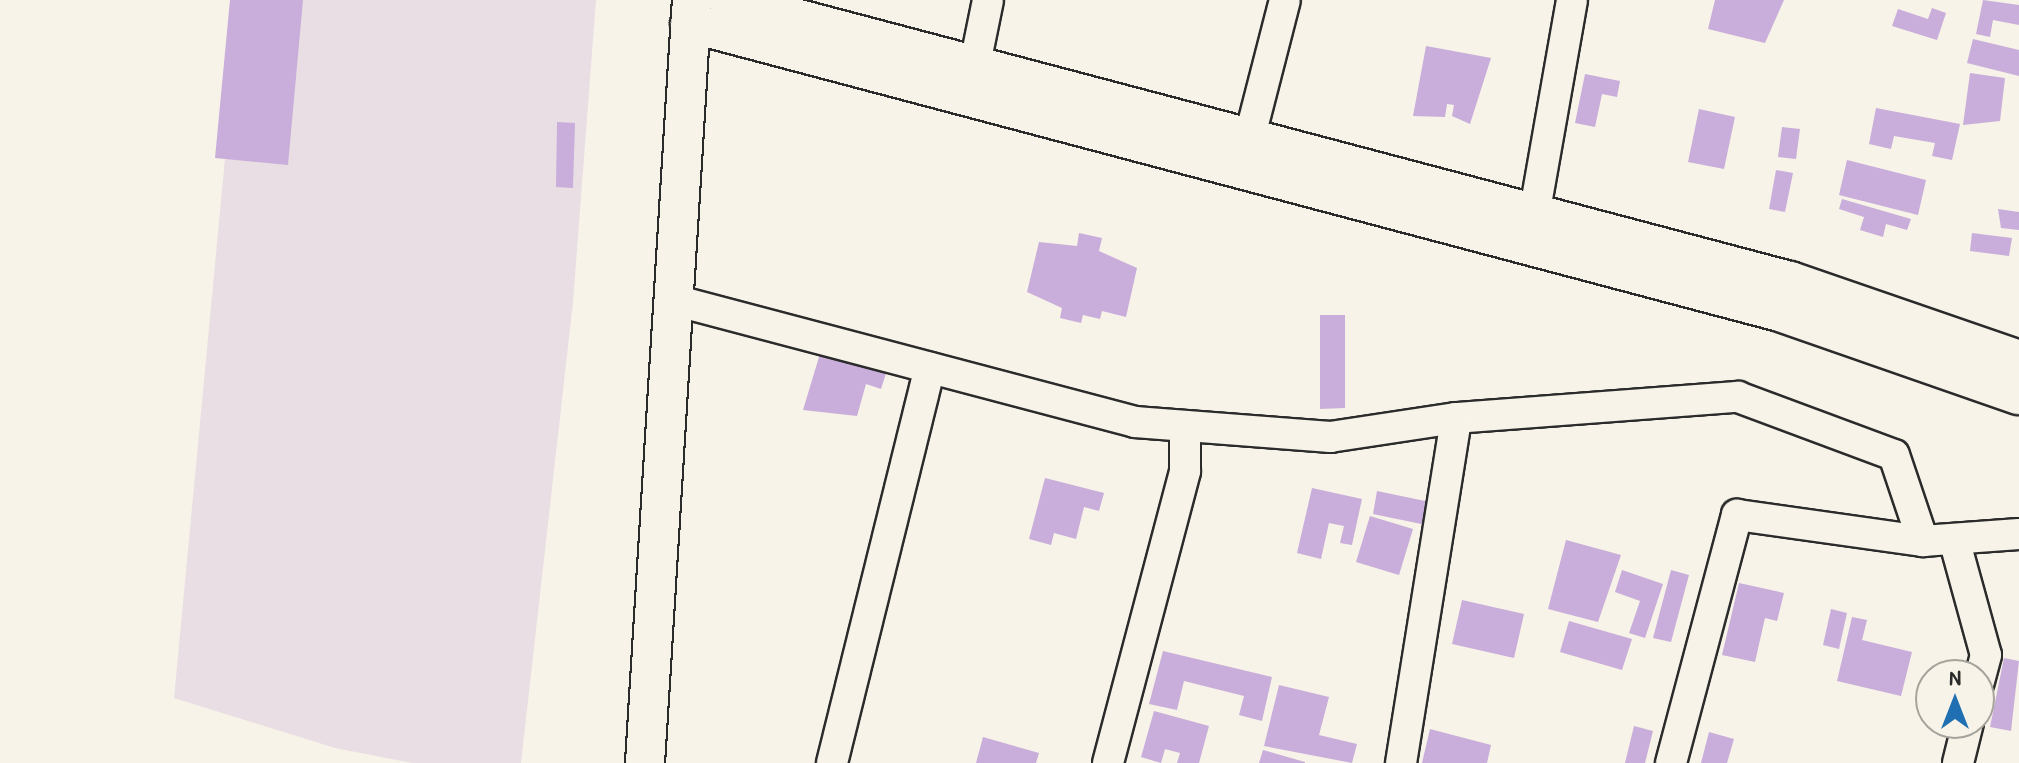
<!DOCTYPE html>
<html>
<head>
<meta charset="utf-8">
<style>
	body { margin:0 }
	#map { position:relative; width:2019px; height:763px; overflow:hidden; background:#f7f3e8; font-family:"Patrick Hand",sans-serif }
	div>[style] { position:absolute }
	.built>* { inset:0; background:#e9dee4 }
	.building>* { inset:0; background:#c9adda }
	.roads { filter:drop-shadow(2px 0 #2b2b2b) drop-shadow(-2px 0 #2b2b2b) drop-shadow(0 2px #2b2b2b) drop-shadow(0 -2px #2b2b2b) }
	.minor>* { height:30px; margin:-15px; padding:0 15px; transform-origin:15px; border-radius:15px; background:#f7f3e8 }
	.tertiary>* { height:38px; margin:-19px; padding:0 19px; transform-origin:19px; border-radius:19px; background:#f7f3e8 }
	span { translate:-50% -50%; white-space:nowrap; text-align:center; line-height:1.15; -webkit-text-stroke:6px #f7f3e8; paint-order:stroke }
	.north { position:absolute; left:1915px; top:659px; width:80px; height:80px; box-sizing:border-box; background:#f7f3e8; border:2px solid #a5a39c; border-radius:50%; rotate:0deg; font-size:22px; font-weight:700; line-height:32px; text-align:center; color:#2b2b2b }
	.north::after { content:''; display:block; margin:auto; width:28px; height:36px; background:#1f6fb2; clip-path:polygon(50% 0,100% 100%,50% 72%,0 100%) }
</style>
</head>
<body>
<div id="map">
	<div class="built">
		<i style="clip-path:polygon(240px 0,596px 0,573px 302px,521px 763px,412px 763px,335px 748px,174px 698px)"></i>
	</div>
	<div class="building">
		<i style="clip-path:polygon(230px 0,303px 0,288px 165px,215px 158px)"></i>
		<i style="clip-path:polygon(1715px 0,1784px 0,1765px 43px,1708px 29px)"></i>
		<i style="clip-path:polygon(1983px 0,2019px 5px,2019px 25px,1993px 20px,1990px 37px,1976px 34px)"></i>
		<i style="clip-path:polygon(1932px 8px,1946px 13px,1937px 40px,1892px 26px,1898px 9px,1928px 19px)"></i>
		<i style="clip-path:polygon(1973px 39px,2019px 50px,2019px 76px,1967px 63px)"></i>
		<i style="clip-path:polygon(1426px 46px,1491px 58px,1470px 124px,1452px 116px,1454px 105px,1447px 104px,1445px 117px,1413px 116px)"></i>
		<i style="clip-path:polygon(1970px 73px,2005px 78px,2000px 121px,1963px 125px)"></i>
		<i style="clip-path:polygon(1585px 74px,1620px 81px,1617px 97px,1602px 94px,1595px 127px,1575px 123px)"></i>
		<i style="clip-path:polygon(1876px 108px,1960px 124px,1952px 160px,1932px 156px,1935px 143px,1894px 136px,1891px 149px,1869px 144px)"></i>
		<i style="clip-path:polygon(1699px 109px,1735px 117px,1724px 169px,1688px 162px)"></i>
		<i style="clip-path:polygon(557px 122px,575px 123px,573px 188px,556px 187px)"></i>
		<i style="clip-path:polygon(1782px 127px,1800px 129px,1796px 159px,1778px 157px)"></i>
		<i style="clip-path:polygon(1847px 160px,1926px 180px,1918px 215px,1839px 195px)"></i>
		<i style="clip-path:polygon(1776px 170px,1793px 173px,1785px 212px,1769px 209px)"></i>
		<i style="clip-path:polygon(1842px 199px,1911px 219px,1907px 230px,1886px 224px,1883px 237px,1860px 230px,1864px 217px,1839px 209px)"></i>
		<i style="clip-path:polygon(1998px 209px,2019px 212px,2019px 230px,2001px 228px)"></i>
		<i style="clip-path:polygon(1079px 233px,1102px 238px,1099px 251px,1137px 268px,1126px 317px,1102px 311px,1100px 319px,1083px 315px,1081px 323px,1060px 318px,1062px 308px,1027px 292px,1039px 242px,1077px 246px)"></i>
		<i style="clip-path:polygon(1972px 233px,2012px 238px,2009px 256px,1970px 251px)"></i>
		<i style="clip-path:polygon(1320px 315px,1345px 315px,1345px 408px,1320px 409px)"></i>
		<i style="clip-path:polygon(822px 347px,888px 367px,881px 389px,866px 384px,857px 416px,803px 410px)"></i>
		<i style="clip-path:polygon(1045px 478px,1104px 493px,1099px 511px,1084px 507px,1076px 539px,1054px 533px,1051px 545px,1029px 539px)"></i>
		<i style="clip-path:polygon(1312px 488px,1362px 499px,1352px 545px,1340px 543px,1344px 526px,1329px 523px,1321px 559px,1297px 553px)"></i>
		<i style="clip-path:polygon(1377px 491px,1430px 502px,1426px 525px,1373px 514px)"></i>
		<i style="clip-path:polygon(1370px 516px,1413px 529px,1399px 575px,1356px 562px)"></i>
		<i style="clip-path:polygon(1566px 540px,1621px 555px,1598px 622px,1548px 609px)"></i>
		<i style="clip-path:polygon(1622px 570px,1663px 584px,1645px 638px,1629px 633px,1640px 601px,1615px 592px)"></i>
		<i style="clip-path:polygon(1671px 570px,1689px 575px,1671px 642px,1653px 638px)"></i>
		<i style="clip-path:polygon(1739px 583px,1784px 593px,1777px 621px,1765px 618px,1755px 662px,1722px 655px)"></i>
		<i style="clip-path:polygon(1462px 600px,1524px 614px,1514px 658px,1452px 644px)"></i>
		<i style="clip-path:polygon(1831px 609px,1847px 613px,1839px 649px,1823px 645px)"></i>
		<i style="clip-path:polygon(1852px 617px,1867px 620px,1862px 640px,1912px 652px,1901px 696px,1837px 681px)"></i>
		<i style="clip-path:polygon(1569px 621px,1632px 639px,1622px 670px,1560px 652px)"></i>
		<i style="clip-path:polygon(1163px 651px,1272px 677px,1262px 721px,1239px 715px,1244px 696px,1184px 681px,1177px 710px,1149px 704px)"></i>
		<i style="clip-path:polygon(2004px 658px,2019px 661px,2011px 731px,1990px 727px)"></i>
		<i style="clip-path:polygon(1279px 685px,1329px 697px,1319px 735px,1357px 744px,1352px 763px,1264px 746px)"></i>
		<i style="clip-path:polygon(1154px 711px,1209px 726px,1199px 763px,1177px 763px,1180px 753px,1165px 749px,1161px 763px,1141px 757px)"></i>
		<i style="clip-path:polygon(1634px 726px,1653px 731px,1645px 763px,1625px 763px)"></i>
		<i style="clip-path:polygon(1430px 729px,1491px 745px,1487px 763px,1422px 763px)"></i>
		<i style="clip-path:polygon(1709px 732px,1734px 739px,1727px 763px,1701px 763px)"></i>
		<i style="clip-path:polygon(983px 737px,1039px 753px,1036px 763px,976px 763px)"></i>
		<i style="clip-path:polygon(1263px 750px,1305px 762px,1305px 763px,1259px 763px)"></i>
	</div>
	<div class="roads">
		<div class="minor">
			<i style="left:975px;top:64px;width:65px;rotate:-78.5deg"></i>
			<i style="left:1250px;top:136px;width:140px;rotate:-75.6deg"></i>
			<i style="left:1535px;top:210px;width:213px;rotate:-80deg"></i>
			<i style="left:674px;top:300px;width:477px;rotate:14.8deg"></i>
			<i style="left:1135px;top:422px;width:196px;rotate:4.4deg"></i>
			<i style="left:1330px;top:437px;width:127px;rotate:-8.6deg"></i>
			<i style="left:1456px;top:418px;width:283px;rotate:-4.3deg"></i>
			<i style="left:1738px;top:397px;width:166px;rotate:20.4deg"></i>
			<i style="left:1894px;top:455px;width:91px;rotate:71.4deg"></i>
			<i style="left:1923px;top:541px;width:96px;rotate:-4.2deg"></i>
			<i style="left:1954px;top:539px;width:120px;rotate:74.6deg"></i>
			<i style="left:1986px;top:655px;width:28px;rotate:105deg"></i>
			<i style="left:832px;top:763px;width:407px;rotate:-76.1deg"></i>
			<i style="left:1108px;top:763px;width:302px;rotate:-75.2deg"></i>
			<i style="left:1185px;top:471px;width:45px;rotate:-90deg"></i>
			<i style="left:1401px;top:763px;width:349px;rotate:-80.9deg"></i>
			<i style="left:1671px;top:763px;width:257px;rotate:-75.1deg"></i>
			<i style="left:1737px;top:515px;width:188px;rotate:8deg"></i>
			<i style="left:1958px;top:763px;width:41px;rotate:-76deg"></i>
		</div>
		<div class="tertiary">
			<i style="left:727px;top:0;width:1100px;rotate:14.81deg"></i>
			<i style="left:1790px;top:281px;width:242px;rotate:19deg"></i>
			<i style="left:690px;top:23px;width:1128px;rotate:14.85deg"></i>
			<i style="left:1780px;top:312px;width:253px;rotate:19.2deg"></i>
			<i style="left:645px;top:763px;width:764px;rotate:-86.48deg"></i>
		</div>
	</div>
	<div class="north">N</div>
</div>
</body>
</html>
